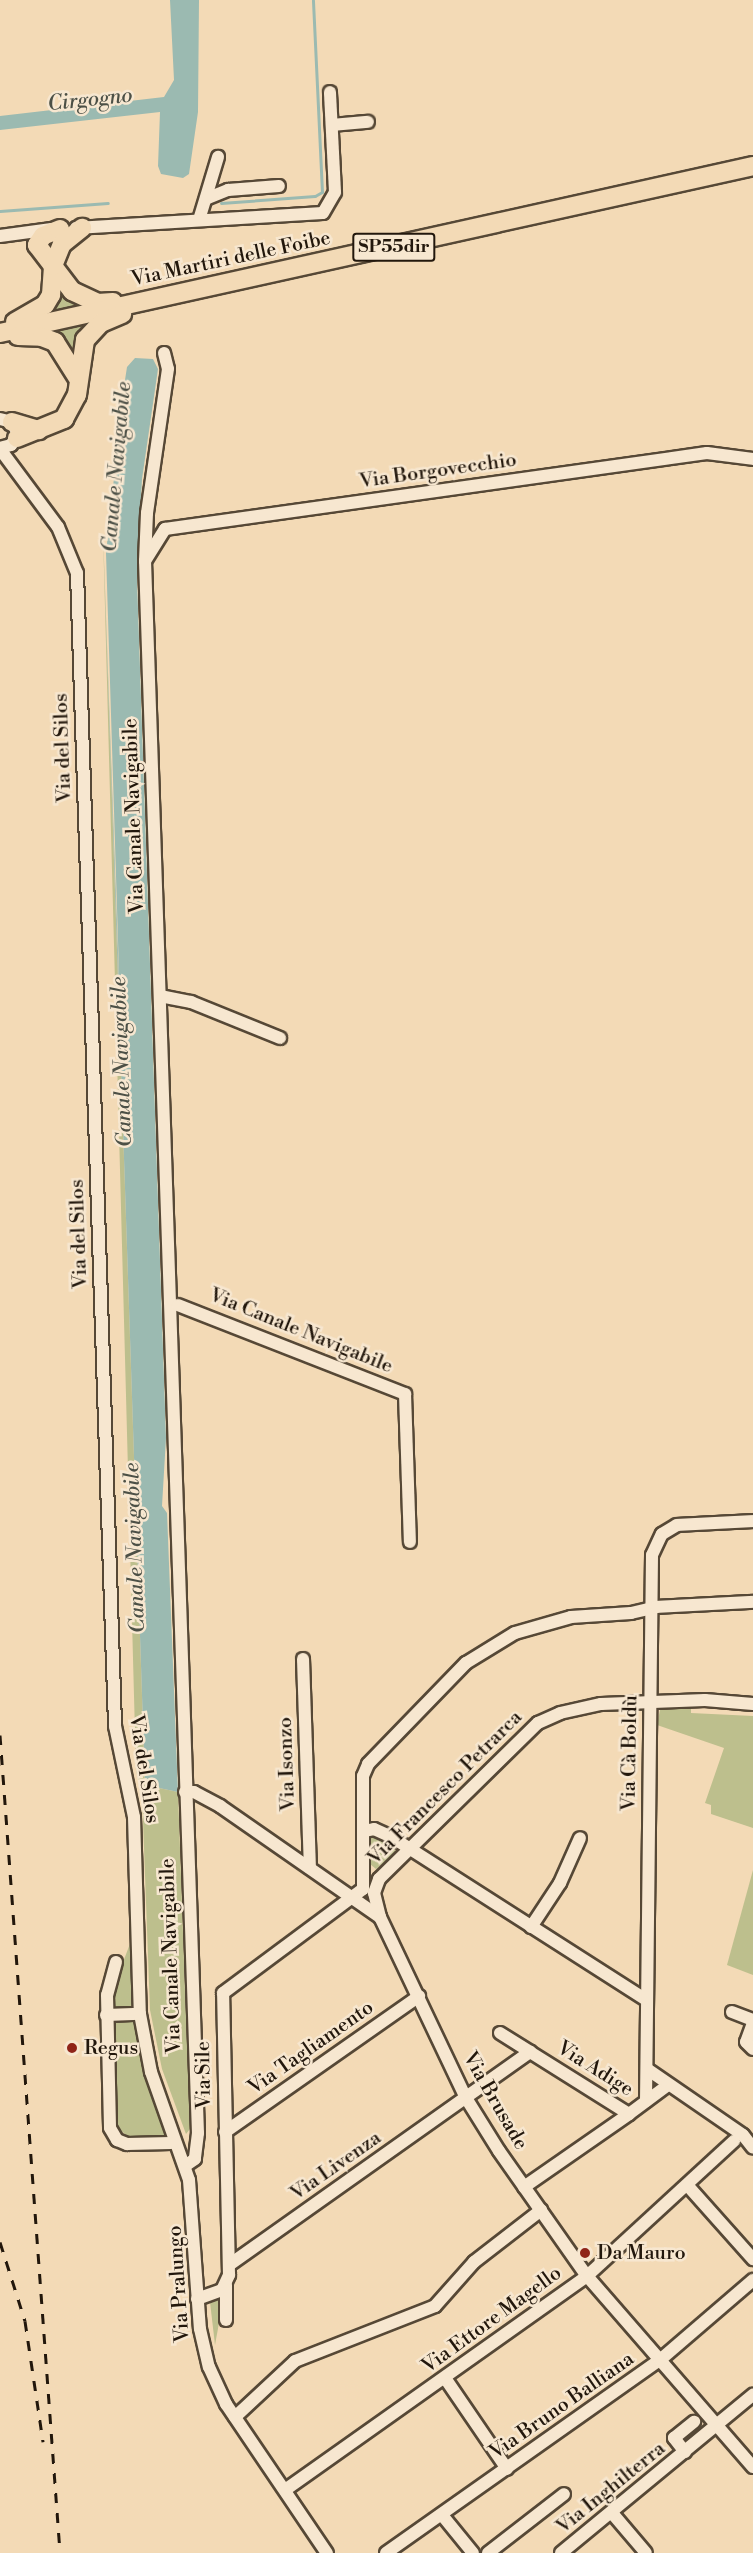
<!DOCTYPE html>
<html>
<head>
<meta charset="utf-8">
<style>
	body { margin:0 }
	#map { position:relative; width:753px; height:2553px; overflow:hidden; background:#f3dab6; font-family:"Libre Bodoni",serif }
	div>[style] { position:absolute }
	.green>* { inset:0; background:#bdbf8d }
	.water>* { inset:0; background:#9bbab1 }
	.stream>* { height:3px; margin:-1.5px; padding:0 1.5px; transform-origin:1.5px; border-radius:1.5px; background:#9bbab1 }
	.roads { filter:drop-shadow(2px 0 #564836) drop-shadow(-2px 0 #564836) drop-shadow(0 2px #564836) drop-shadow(0 -2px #564836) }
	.minor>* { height:12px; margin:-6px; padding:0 6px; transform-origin:6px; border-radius:6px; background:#f7e7d0 }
	.highway>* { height:18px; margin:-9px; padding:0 9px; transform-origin:9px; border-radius:9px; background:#f3dab6 }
	.rail>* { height:3px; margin-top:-1.5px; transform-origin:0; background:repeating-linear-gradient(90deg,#22170c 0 10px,transparent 0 20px) }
	.dots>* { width:16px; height:16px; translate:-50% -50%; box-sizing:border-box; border:3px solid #f7e7d0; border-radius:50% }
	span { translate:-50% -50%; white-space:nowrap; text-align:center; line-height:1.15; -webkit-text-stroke:5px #f7e7d0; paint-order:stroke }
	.shield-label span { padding:2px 4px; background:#f7e7d0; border:2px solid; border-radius:4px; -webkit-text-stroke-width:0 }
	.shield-label { font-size:18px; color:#22170c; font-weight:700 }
	.street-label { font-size:20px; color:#22170c }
	.poi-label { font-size:20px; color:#22170c }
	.left { translate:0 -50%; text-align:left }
	.water-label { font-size:21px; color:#4c5046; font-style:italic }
</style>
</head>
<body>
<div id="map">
	<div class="green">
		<i style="clip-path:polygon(60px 286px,83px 307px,41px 316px)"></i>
		<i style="clip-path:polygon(90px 323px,74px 355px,64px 342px,48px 332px)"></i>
		<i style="clip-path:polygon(103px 532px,145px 1785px,178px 1792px,190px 2129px,186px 2134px,162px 2069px,150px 2010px,142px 1794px,136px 1771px)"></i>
		<i style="clip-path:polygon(670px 1707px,691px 1707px,691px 1713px,753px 1716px,753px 1828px,711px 1814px,711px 1805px,705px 1803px,724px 1748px,657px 1725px,660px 1710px)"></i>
		<i style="clip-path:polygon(376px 1834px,392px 1843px,396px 1853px,376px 1869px,370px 1864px,368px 1841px)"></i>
		<i style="clip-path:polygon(753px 1870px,753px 1975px,727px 1965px)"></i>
		<i style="clip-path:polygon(131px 1941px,134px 2002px,129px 2008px,115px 2009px,110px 1997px)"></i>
		<i style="clip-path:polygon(129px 2019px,135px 2023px,151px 2092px,170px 2136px,127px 2136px,115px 2125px,113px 2022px)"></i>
		<i style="clip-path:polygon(221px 2297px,223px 2301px,215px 2345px,210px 2302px)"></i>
	</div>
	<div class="water">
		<i style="clip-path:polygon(170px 0,199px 0,198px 112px,189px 174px,183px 178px,161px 174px,158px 166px,160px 112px,0 130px,0 116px,164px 97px,174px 80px)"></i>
		<i style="clip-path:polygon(135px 358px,153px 359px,158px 369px,142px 479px,137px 579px,166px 1438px,162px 1506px,167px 1513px,178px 1792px,145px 1785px,103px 532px,121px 1037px,106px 553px,123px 393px,127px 367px)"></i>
	</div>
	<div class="stream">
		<i style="left:221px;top:203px;width:94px;rotate:-4.3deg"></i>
		<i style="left:315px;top:196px;width:8px;rotate:-30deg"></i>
		<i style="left:322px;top:192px;width:192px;rotate:-92.7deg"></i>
		<i style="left:0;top:211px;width:108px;rotate:-4.2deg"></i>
	</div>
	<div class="roads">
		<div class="minor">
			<i style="left:332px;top:125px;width:36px;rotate:-5deg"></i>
			<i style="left:208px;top:198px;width:22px;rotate:-22deg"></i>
			<i style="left:228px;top:190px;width:51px;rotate:-4.5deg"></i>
			<i style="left:199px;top:220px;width:66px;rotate:-73.2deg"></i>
			<i style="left:76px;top:228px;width:247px;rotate:-3.5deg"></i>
			<i style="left:323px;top:213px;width:24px;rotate:-60deg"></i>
			<i style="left:335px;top:192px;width:100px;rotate:-92.9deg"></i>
			<i style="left:0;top:236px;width:52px;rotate:-7.7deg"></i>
			<i style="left:164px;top:353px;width:16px;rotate:76deg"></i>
			<i style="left:168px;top:369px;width:146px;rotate:98.3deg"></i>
			<i style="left:147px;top:513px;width:48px;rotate:92.4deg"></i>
			<i style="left:145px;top:561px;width:1573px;rotate:88.07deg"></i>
			<i style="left:198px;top:2133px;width:26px;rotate:97deg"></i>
			<i style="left:195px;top:2159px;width:11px;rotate:146deg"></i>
			<i style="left:0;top:419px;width:12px;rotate:14deg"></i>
			<i style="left:12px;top:422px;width:13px;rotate:63deg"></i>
			<i style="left:18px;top:434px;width:13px;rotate:122deg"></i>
			<i style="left:11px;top:445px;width:11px;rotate:165deg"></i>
			<i style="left:0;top:449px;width:97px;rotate:53.4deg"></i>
			<i style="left:58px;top:527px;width:50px;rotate:67.6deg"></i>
			<i style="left:77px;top:573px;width:1154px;rotate:88.11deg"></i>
			<i style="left:115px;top:1726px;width:93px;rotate:78.2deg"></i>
			<i style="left:134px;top:1817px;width:197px;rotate:88.3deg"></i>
			<i style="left:140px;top:2014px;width:59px;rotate:79.3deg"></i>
			<i style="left:151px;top:2072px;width:114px;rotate:70.6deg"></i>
			<i style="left:189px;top:2180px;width:149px;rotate:85.8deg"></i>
			<i style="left:200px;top:2329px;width:39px;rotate:77deg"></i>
			<i style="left:209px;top:2367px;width:41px;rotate:65.3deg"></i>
			<i style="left:226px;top:2404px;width:180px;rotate:55.9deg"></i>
			<i style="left:145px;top:561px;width:38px;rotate:-58deg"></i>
			<i style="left:165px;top:529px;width:547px;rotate:-7.98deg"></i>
			<i style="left:707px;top:453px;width:46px;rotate:7.4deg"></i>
			<i style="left:160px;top:996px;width:32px;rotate:11deg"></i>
			<i style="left:191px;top:1002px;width:96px;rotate:22deg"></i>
			<i style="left:178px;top:1305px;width:244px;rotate:21.4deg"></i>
			<i style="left:405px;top:1394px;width:148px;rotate:88.1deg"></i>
			<i style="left:303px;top:1659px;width:209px;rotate:88.1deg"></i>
			<i style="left:185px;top:1792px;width:9px"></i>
			<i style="left:194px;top:1792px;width:30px;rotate:28deg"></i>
			<i style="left:220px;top:1806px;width:195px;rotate:34.8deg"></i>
			<i style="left:380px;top:1917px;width:200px;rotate:64.6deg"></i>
			<i style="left:466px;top:2098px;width:62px;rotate:58.1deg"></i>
			<i style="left:499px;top:2151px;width:153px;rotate:54.9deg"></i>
			<i style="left:587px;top:2276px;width:253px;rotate:49deg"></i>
			<i style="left:364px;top:1831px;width:10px;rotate:-11deg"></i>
			<i style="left:374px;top:1829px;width:17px;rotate:24deg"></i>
			<i style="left:390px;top:1836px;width:303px;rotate:32.6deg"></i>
			<i style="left:380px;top:1917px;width:25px;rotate:-104deg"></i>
			<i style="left:374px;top:1893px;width:15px;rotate:-70deg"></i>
			<i style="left:379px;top:1879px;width:223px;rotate:-44.5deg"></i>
			<i style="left:538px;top:1723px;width:24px;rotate:-24deg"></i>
			<i style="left:560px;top:1713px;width:42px;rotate:-12.4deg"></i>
			<i style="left:601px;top:1704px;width:104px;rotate:-2.2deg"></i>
			<i style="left:705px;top:1700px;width:48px;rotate:4.8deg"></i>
			<i style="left:531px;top:1927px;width:53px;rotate:-56.6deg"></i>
			<i style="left:560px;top:1883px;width:49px;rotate:-66deg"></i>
			<i style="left:116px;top:1962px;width:34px;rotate:105deg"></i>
			<i style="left:107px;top:1995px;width:133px;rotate:88.7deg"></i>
			<i style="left:110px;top:2128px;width:14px;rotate:60deg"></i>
			<i style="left:117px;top:2140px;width:11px;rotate:22deg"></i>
			<i style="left:127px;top:2144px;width:44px;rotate:-1.3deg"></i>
			<i style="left:732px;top:2012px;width:22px;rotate:21deg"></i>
			<i style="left:106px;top:2015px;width:34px;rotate:-2deg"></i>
			<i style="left:753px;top:2023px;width:20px;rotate:110deg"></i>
			<i style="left:746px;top:2042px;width:10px;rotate:45deg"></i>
			<i style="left:500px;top:2033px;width:36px;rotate:32deg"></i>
			<i style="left:647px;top:2069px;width:116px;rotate:34.5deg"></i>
			<i style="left:646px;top:2101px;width:546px;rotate:-89.37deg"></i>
			<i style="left:652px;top:1555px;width:23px;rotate:-65deg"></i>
			<i style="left:662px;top:1534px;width:17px;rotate:-31deg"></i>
			<i style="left:677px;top:1525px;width:76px;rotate:-3deg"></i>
			<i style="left:225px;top:2132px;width:237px;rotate:-35deg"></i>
			<i style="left:743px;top:2135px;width:16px;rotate:52deg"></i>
			<i style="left:688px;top:2186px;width:98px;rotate:48.3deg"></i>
			<i style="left:524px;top:2187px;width:128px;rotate:-34.8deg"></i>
			<i style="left:229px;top:2265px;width:369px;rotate:-35.3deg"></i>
			<i style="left:530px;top:2052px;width:117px;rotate:32.1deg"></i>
			<i style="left:629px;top:2114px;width:49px;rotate:-36.6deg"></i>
			<i style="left:197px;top:2299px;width:27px;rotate:-20deg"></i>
			<i style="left:222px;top:2290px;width:17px;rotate:-65deg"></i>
			<i style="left:229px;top:2275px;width:282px;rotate:-91.2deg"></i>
			<i style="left:223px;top:1993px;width:174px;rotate:-36.6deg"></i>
			<i style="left:363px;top:1889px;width:113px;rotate:-90deg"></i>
			<i style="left:363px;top:1776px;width:13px;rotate:-67deg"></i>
			<i style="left:368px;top:1764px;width:141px;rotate:-45.9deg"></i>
			<i style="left:466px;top:1663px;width:57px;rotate:-31.5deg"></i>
			<i style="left:515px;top:1633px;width:58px;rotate:-15.9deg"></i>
			<i style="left:571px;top:1617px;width:60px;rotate:-3.8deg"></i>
			<i style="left:631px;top:1613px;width:26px;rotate:-13deg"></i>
			<i style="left:656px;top:1607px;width:97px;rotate:-3deg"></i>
			<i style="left:226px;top:2320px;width:35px;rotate:-90deg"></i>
			<i style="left:445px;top:2378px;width:110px;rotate:55.7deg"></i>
			<i style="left:235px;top:2417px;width:82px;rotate:-43deg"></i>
			<i style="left:295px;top:2361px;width:150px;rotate:-21.4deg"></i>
			<i style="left:435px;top:2306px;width:59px;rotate:-48.4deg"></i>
			<i style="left:474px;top:2262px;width:85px;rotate:-37.8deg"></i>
			<i style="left:685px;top:2452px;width:18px;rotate:-128deg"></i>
			<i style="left:674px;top:2438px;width:26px;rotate:-39deg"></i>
			<i style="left:285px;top:2490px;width:370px;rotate:-35.3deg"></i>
			<i style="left:587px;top:2276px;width:200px;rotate:-42.6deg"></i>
			<i style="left:612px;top:2513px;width:52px;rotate:49.6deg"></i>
			<i style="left:442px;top:2515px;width:49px;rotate:50.8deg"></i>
			<i style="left:386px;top:2553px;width:335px;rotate:-35.2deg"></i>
			<i style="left:660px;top:2360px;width:123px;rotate:-40.7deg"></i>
			<i style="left:488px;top:2553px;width:96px;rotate:-37.8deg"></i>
			<i style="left:561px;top:2553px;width:249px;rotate:-39.5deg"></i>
		</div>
		<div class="highway">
			<i style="left:60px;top:229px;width:18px;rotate:158deg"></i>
			<i style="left:43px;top:236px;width:11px;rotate:124deg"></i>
			<i style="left:37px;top:245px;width:58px;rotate:52.7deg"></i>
			<i style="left:72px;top:291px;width:29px;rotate:25deg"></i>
			<i style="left:98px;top:303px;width:15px;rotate:-4deg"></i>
			<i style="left:15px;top:322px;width:34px;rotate:-30deg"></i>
			<i style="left:45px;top:305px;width:12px;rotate:-59deg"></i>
			<i style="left:51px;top:295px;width:29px;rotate:-86deg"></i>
			<i style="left:53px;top:266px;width:24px;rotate:-68deg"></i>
			<i style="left:62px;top:244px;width:26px;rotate:-39deg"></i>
			<i style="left:0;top:333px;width:771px;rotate:-12.5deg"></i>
			<i style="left:18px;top:336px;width:24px;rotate:2deg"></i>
			<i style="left:42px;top:337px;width:14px;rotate:21deg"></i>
			<i style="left:55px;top:342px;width:41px;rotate:57.8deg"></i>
			<i style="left:12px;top:422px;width:28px;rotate:17deg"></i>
			<i style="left:17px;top:438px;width:51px;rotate:-22deg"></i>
			<i style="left:64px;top:419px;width:27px;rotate:-62deg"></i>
			<i style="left:77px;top:395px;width:56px;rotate:-81.7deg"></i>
			<i style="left:85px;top:340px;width:23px;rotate:-47deg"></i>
			<i style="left:101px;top:323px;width:23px;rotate:-23deg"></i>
		</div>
	</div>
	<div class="rail">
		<i style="left:0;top:1735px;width:820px;rotate:85.8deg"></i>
		<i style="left:0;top:2242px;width:83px;rotate:72.4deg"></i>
		<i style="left:25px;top:2321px;width:122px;rotate:81.5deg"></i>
	</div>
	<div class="dots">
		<i style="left:72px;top:2048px;background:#8f2418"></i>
		<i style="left:585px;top:2253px;background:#8f2418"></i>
	</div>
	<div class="shield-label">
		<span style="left:394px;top:247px">SP55dir</span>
	</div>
	<div class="street-label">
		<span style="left:231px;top:259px;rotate:-12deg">Via Martiri delle Foibe</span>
		<span style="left:438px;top:471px;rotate:-8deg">Via Borgovecchio</span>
		<span style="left:63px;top:748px;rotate:-92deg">Via del Silos</span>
		<span style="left:134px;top:816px;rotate:-92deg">Via Canale Navigabile</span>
		<span style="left:79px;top:1234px;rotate:-92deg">Via del Silos</span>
		<span style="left:301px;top:1331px;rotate:22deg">Via Canale Navigabile</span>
		<span style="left:630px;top:1753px;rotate:-89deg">Via Cà Boldù</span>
		<span style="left:287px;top:1764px;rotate:-92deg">Via Isonzo</span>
		<span style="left:144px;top:1769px;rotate:81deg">Via del Silos</span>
		<span style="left:445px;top:1788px;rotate:-45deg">Via Francesco Petrarca</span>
		<span style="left:171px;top:1956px;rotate:-92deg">Via Canale Navigabile</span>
		<span style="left:311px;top:2048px;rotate:-35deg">Via Tagliamento</span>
		<span style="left:595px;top:2069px;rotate:32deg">Via Adige</span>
		<span style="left:204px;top:2075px;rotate:-91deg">Via Sile</span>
		<span style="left:495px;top:2101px;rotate:60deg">Via Brusade</span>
		<span style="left:336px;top:2166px;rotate:-35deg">Via Livenza</span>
		<span style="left:179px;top:2284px;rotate:-94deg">Via Pralungo</span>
		<span style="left:492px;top:2320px;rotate:-36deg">Via Ettore Magello</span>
		<span style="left:562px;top:2406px;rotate:-35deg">Via Bruno Balliana</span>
		<span style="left:611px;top:2488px;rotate:-39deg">Via Inghilterra</span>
	</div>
	<div class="poi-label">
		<span class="left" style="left:84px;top:2048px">Regus</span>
		<span class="left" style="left:597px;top:2253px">Da Mauro</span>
	</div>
	<div class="water-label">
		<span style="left:90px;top:100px;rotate:-6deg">Cirgogno</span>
		<span style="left:117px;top:467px;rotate:-85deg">Canale Navigabile</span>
		<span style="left:122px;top:1062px;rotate:-92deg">Canale Navigabile</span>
		<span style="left:135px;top:1548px;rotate:-92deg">Canale Navigabile</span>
	</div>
</div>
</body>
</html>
